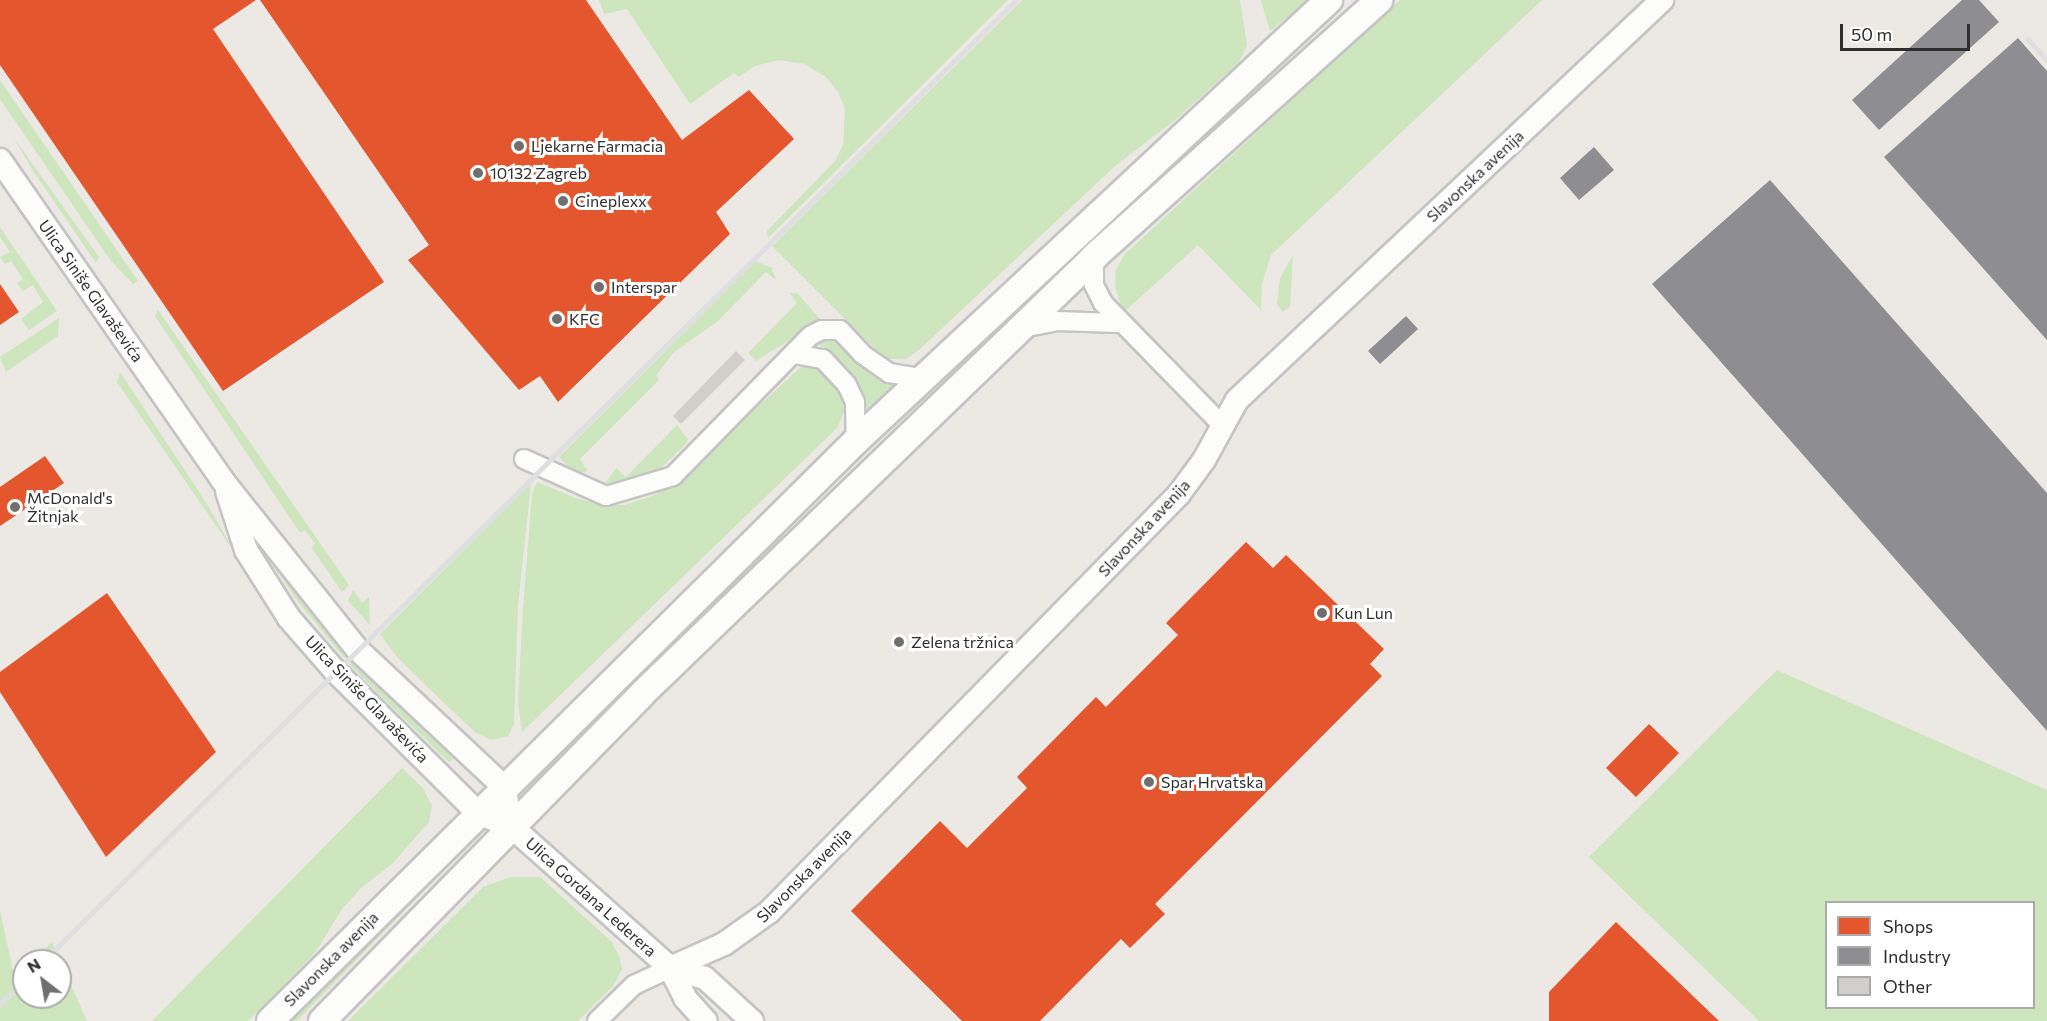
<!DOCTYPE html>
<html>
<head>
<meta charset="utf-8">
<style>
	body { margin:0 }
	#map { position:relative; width:2047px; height:1021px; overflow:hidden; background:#ece8e4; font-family:Commissioner,sans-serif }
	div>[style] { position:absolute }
	.green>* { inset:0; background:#cee6be }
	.shops>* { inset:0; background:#e4572e }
	.industry>* { inset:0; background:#8d8d92 }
	.building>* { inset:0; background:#d1cecb }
	.roads { filter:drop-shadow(2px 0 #c5c4c5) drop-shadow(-2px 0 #c5c4c5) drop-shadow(0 2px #c5c4c5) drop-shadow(0 -2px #c5c4c5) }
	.minor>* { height:18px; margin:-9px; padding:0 9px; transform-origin:9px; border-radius:9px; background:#fcfcfb }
	.tertiary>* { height:22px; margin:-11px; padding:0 11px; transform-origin:11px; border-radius:11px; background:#fcfcfb }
	.secondary>* { height:26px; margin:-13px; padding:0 13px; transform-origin:13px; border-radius:13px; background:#fcfcfb }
	.rail>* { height:4.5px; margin:-2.25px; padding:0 2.25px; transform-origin:2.25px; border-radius:2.25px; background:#dfdfe1 }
	.dots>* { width:16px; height:16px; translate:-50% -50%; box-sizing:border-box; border:3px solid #fff; border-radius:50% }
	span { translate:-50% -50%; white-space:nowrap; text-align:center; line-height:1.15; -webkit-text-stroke:6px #fff; paint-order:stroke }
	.poi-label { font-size:16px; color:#2e2e2e }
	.left { translate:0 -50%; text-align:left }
	.street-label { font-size:16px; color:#2e2e2e }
	.legend { position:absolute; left:1825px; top:901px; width:210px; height:108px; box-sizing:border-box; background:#fff; border:2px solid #ababab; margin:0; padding:8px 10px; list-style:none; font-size:18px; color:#2e2e2e }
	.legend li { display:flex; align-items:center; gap:12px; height:30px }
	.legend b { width:30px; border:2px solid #ababab }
	.north { position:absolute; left:12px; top:949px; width:60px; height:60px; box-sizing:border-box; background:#fff; border:2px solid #ababab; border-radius:50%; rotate:329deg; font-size:16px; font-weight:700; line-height:24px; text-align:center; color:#2e2e2e }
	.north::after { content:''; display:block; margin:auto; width:21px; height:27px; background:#706f6e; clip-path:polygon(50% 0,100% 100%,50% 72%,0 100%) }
	.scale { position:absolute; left:1840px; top:24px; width:130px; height:27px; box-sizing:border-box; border:3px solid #2e2e2e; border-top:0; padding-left:8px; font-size:18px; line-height:21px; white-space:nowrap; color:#2e2e2e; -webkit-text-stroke:4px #fff; paint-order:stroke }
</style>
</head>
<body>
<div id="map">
	<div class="green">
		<i style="clip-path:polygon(599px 0,1008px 0,768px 238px,767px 231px,835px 161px,843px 145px,845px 110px,838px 92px,827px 78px,805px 64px,779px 60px,755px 66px,739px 77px,734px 73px,690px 104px,627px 9px,604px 14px)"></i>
		<i style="clip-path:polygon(1022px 0,1240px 0,1247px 45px,1239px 62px,1175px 120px,1115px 166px,919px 350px,906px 359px,885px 359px,772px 246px)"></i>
		<i style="clip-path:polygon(1261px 0,1308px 0,1270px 31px)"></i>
		<i style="clip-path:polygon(1400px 0,1542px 0,1271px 255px,1262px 284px,1261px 310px,1198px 245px,1123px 313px,1115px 286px,1116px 270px,1124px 255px)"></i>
		<i style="clip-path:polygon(1642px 0,1648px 0,1297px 325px,1534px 103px)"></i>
		<i style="clip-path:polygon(0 80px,138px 281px,133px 284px,111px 261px,0 99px)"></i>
		<i style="clip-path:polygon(14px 138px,99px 257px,96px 263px,33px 171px)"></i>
		<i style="clip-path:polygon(0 227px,57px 311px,29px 330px,21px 319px,43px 302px,33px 285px,23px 291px,17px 283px,23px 279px,11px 261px,5px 264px,0 257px,10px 252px,0 237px)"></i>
		<i style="clip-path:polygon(1293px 255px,1290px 306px,1283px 312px,1277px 304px,1280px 278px)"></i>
		<i style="clip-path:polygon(756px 261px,772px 268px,776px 280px,766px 272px,718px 321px,673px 353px,656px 376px,659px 380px,580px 459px,587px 471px,578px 474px,573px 471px,559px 457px)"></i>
		<i style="clip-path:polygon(790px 293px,797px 293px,821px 320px,756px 361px,748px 353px,797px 303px)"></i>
		<i style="clip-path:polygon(158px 310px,349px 585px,342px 592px,311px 547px,315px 544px,305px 530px,300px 533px,155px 316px)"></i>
		<i style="clip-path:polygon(59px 318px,58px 336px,6px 372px,0 357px)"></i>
		<i style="clip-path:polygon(825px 339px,837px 342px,875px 377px,896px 384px,868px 410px,849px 370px,824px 347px,814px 344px)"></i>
		<i style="clip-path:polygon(802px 366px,816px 369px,840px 393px,845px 410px,837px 428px,522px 732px,518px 702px,523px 608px,532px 494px,537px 482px,578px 499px,606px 505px,625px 505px,654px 495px,670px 487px)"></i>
		<i style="clip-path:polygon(120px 372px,205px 501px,239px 559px,117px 382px)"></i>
		<i style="clip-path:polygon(677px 425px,688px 439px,687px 443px,662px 467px,632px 481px,605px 483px,616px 468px,626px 477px)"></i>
		<i style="clip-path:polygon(531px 483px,518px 605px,514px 725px,508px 736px,491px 740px,475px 732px,441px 700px,398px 658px,380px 634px)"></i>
		<i style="clip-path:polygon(259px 543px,349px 653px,344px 658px,296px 599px)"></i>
		<i style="clip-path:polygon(353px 590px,362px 603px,369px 597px,370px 625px,348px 601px)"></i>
		<i style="clip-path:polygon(355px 660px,400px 705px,454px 758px,449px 762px,390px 705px,349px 664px)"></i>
		<i style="clip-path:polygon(evenodd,1777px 670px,2047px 790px,2047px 1021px,1759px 1021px,1589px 857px,1777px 670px,1826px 902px,2034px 902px,2034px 1008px,1826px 1008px,1826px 902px)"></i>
		<i style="clip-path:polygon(402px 768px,423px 788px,432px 806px,429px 822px,392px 864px,360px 889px,342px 909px,315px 953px,248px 1021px,152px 1021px)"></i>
		<i style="clip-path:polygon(447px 855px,453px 861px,297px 1021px,285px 1021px)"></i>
		<i style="clip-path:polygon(511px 877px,540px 877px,611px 941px,619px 956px,622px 969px,614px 985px,578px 1021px,348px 1021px,483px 887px)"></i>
		<i style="clip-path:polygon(0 910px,14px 976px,24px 967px,24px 997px,60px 997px,60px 961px,31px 961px,52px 942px,87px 1021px,0 1021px)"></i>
	</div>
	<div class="shops">
		<i style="clip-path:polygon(0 0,256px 0,213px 29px,384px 282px,223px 391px,0 65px)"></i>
		<i style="clip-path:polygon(260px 0,586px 0,682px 140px,749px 90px,794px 139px,716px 212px,730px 234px,558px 402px,540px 376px,519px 390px,408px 260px,429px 245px)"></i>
		<i style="clip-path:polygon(0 284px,19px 312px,0 325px)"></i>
		<i style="clip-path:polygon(45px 456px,64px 483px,0 526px,0 487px)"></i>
		<i style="clip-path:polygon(1246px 542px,1273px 568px,1286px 555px,1384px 649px,1370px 664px,1382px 676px,1155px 904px,1165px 914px,1130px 948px,1121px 939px,1040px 1021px,962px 1021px,851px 911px,940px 821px,967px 848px,1027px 788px,1017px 777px,1096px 697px,1106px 707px,1178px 635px,1166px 623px)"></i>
		<i style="clip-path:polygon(107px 593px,216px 752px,106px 857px,0 692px,0 672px)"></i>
		<i style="clip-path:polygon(1649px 724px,1679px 753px,1636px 797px,1606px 768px)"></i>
		<i style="clip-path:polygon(1616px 922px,1719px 1021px,1549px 1021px,1549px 992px)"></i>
	</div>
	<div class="industry">
		<i style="clip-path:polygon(1962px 0,1979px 0,1999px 22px,1879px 130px,1852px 100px)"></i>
		<i style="clip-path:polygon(2018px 38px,2047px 71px,2047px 340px,1884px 157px)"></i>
		<i style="clip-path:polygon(1594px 147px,1614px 170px,1579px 200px,1560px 178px)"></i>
		<i style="clip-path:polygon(1770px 180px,2047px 493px,2047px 731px,1652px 284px)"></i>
		<i style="clip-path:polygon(1406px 316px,1418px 329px,1380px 364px,1368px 351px)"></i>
	</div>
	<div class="building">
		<i style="clip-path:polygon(736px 351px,745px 360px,681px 424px,673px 416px)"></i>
	</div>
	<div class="roads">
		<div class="minor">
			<i style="left:1094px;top:257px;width:28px;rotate:90deg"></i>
			<i style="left:1094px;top:285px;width:20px;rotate:63deg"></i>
			<i style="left:1103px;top:303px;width:170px;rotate:45.7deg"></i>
			<i style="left:1022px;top:328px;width:36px;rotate:-11deg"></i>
			<i style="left:1057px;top:321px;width:61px;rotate:1.9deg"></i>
			<i style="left:794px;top:354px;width:29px;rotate:10deg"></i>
			<i style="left:823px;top:359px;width:35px;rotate:47deg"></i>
			<i style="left:847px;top:385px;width:19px;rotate:65deg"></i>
			<i style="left:855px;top:402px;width:39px;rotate:89deg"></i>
			<i style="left:524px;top:459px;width:90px;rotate:24.3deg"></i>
			<i style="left:606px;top:496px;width:70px;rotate:-16.6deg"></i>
			<i style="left:673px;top:476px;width:196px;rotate:-45.6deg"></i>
			<i style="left:810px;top:336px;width:13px;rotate:-27deg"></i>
			<i style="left:822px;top:330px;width:18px"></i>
			<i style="left:840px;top:330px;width:33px;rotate:47deg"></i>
			<i style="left:862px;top:354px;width:33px;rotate:35deg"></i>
			<i style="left:889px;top:373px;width:33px;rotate:9deg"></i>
			<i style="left:597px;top:1021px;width:52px;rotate:-44.2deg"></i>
			<i style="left:634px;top:985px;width:40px;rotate:-25deg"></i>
		</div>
		<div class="tertiary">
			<i style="left:0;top:160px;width:391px;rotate:55.2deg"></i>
			<i style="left:223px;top:481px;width:215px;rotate:51.4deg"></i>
			<i style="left:357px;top:649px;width:202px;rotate:43.2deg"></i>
			<i style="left:504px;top:787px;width:41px;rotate:78.7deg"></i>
			<i style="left:227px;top:491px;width:62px;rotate:72.1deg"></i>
			<i style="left:246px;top:550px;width:80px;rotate:57.7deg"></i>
			<i style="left:289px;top:618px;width:70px;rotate:49deg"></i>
			<i style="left:335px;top:671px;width:202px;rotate:44.8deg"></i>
			<i style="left:478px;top:813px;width:37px;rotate:22deg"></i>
			<i style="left:512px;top:827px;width:212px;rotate:41.7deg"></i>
			<i style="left:670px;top:968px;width:34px;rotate:63deg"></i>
			<i style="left:685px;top:998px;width:31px;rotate:48deg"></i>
			<i style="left:670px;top:968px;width:59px;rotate:-24deg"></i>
			<i style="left:724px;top:944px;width:55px;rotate:-35.4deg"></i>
			<i style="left:769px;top:912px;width:586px;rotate:-45.55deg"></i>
			<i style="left:1179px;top:494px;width:42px;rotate:-53.7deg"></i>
			<i style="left:1204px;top:460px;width:68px;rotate:-61.2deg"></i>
			<i style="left:1237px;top:400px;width:584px;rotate:-43.26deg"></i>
			<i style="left:670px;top:968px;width:36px;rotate:16deg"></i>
			<i style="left:705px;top:978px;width:64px;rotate:42.5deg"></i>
		</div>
		<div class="secondary">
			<i style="left:270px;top:1021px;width:824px;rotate:-44.71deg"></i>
			<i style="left:856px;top:441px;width:647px;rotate:-42.99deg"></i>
			<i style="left:322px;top:1021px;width:459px;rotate:-45.6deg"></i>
			<i style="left:643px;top:693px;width:202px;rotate:-44deg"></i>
			<i style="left:788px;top:553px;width:426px;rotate:-44deg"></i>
			<i style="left:1094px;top:257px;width:384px;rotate:-42deg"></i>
		</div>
	</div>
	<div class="rail">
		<i style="left:2028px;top:39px;width:28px;rotate:48deg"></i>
		<i style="left:43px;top:961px;width:1368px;rotate:-44.64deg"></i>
		<i style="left:0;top:1004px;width:34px;rotate:-45deg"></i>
	</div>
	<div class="dots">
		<i style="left:519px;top:146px;background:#706f6e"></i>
		<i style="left:478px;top:173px;background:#706f6e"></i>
		<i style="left:563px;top:201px;background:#706f6e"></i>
		<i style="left:599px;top:287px;background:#706f6e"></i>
		<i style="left:557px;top:319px;background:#706f6e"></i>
		<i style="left:15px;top:507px;background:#706f6e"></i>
		<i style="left:1322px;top:613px;background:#706f6e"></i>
		<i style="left:899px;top:642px;background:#706f6e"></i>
		<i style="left:1149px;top:782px;background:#706f6e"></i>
	</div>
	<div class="poi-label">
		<span class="left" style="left:531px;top:146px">Ljekarne Farmacia</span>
		<span class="left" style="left:490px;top:173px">10132 Zagreb</span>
		<span class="left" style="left:575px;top:201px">Cineplexx</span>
		<span class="left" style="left:611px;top:287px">Interspar</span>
		<span class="left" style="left:569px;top:319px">KFC</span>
		<span class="left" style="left:27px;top:507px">McDonald's<br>Žitnjak</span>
		<span class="left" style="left:1334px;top:613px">Kun Lun</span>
		<span class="left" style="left:911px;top:642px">Zelena tržnica</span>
		<span class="left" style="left:1161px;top:782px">Spar Hrvatska</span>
	</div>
	<div class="street-label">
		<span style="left:1475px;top:176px;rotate:-43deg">Slavonska avenija</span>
		<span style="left:91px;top:291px;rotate:55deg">Ulica Siniše Glavaševića</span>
		<span style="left:1144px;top:528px;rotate:-47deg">Slavonska avenija</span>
		<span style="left:367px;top:699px;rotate:46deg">Ulica Siniše Glavaševića</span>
		<span style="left:804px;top:875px;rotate:-45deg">Slavonska avenija</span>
		<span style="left:591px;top:897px;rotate:42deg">Ulica Gordana Lederera</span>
		<span style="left:331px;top:959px;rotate:-45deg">Slavonska avenija</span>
	</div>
	<ul class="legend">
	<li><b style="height:16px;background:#e4572e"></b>Shops</li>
	<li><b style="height:16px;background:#8d8d92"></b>Industry</li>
	<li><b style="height:16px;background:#d1cecb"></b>Other</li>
	</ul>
	<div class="north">N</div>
	<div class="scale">50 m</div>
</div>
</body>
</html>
